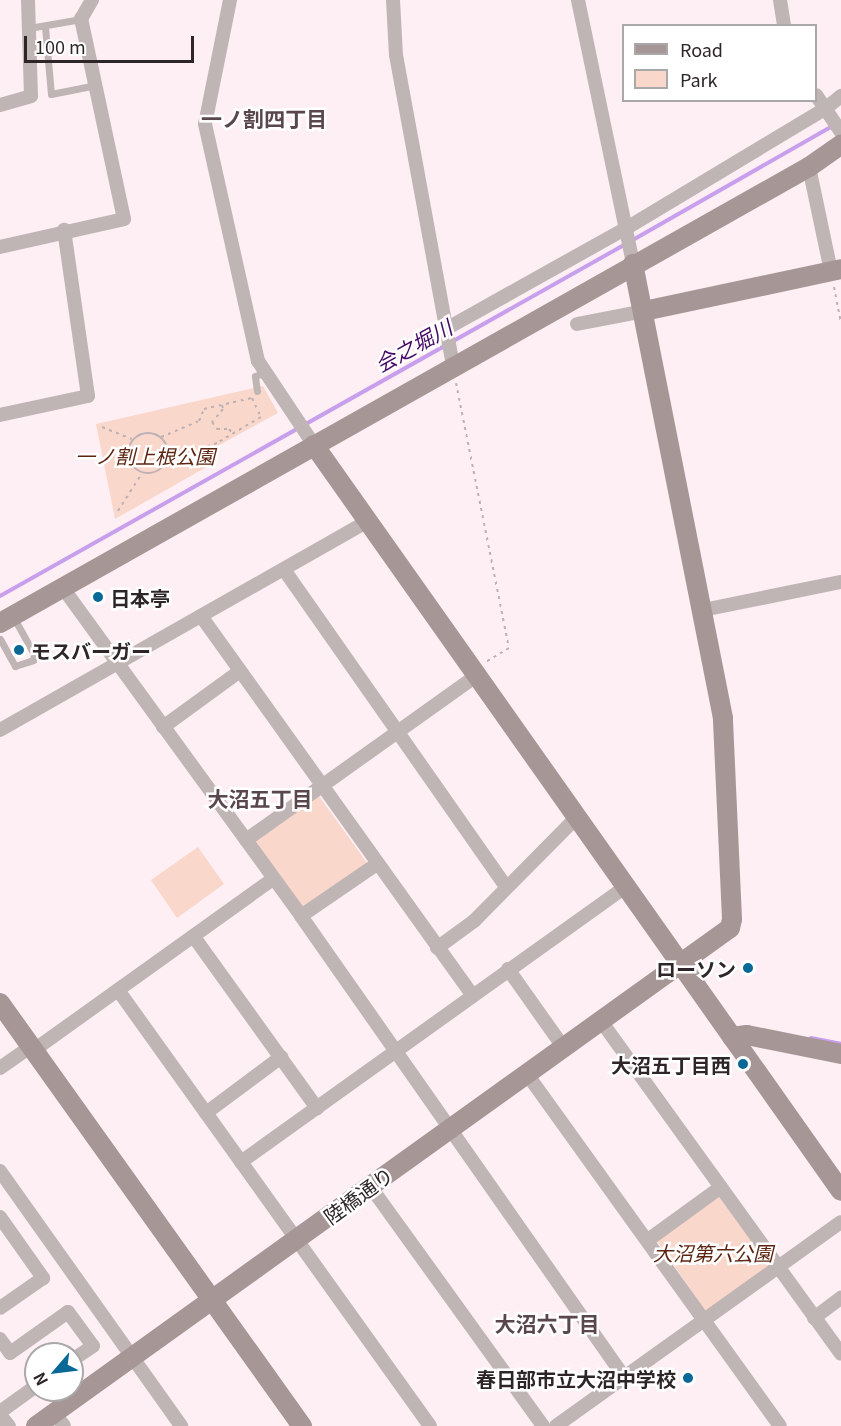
<!DOCTYPE html>
<html>
<head>
<meta charset="utf-8">
<style>
	body { margin:0 }
	#map { position:relative; width:841px; height:1426px; overflow:hidden; background:#feeff4; font-family:Georgia,"Noto Sans JP",serif }
	div>[style] { position:absolute }
	.green>* { inset:0; background:#fad7cb }
	.stream>* { height:4px; margin:-2px; padding:0 2px; transform-origin:2px; border-radius:2px; background:#c89fed }
	.path>* { height:2px; margin-top:-1px; transform-origin:0; background:repeating-linear-gradient(90deg,#beb1b5 0 3px,transparent 0 7.5px) }
	.path>.ring { margin:-1px; padding:0; box-sizing:content-box; background:none; border:2px solid #beb1b5; border-radius:50% }
	.lane>* { height:7px; margin:-3.5px; padding:0 3.5px; transform-origin:3.5px; border-radius:3.5px; background:#c0b5b5 }
	.street>* { height:14px; margin:-7px; padding:0 7px; transform-origin:7px; border-radius:7px; background:#c0b5b5 }
	.secondary>* { height:20px; margin:-10px; padding:0 10px; transform-origin:10px; border-radius:10px; background:#a79696 }
	.dots>* { width:16px; height:16px; translate:-50% -50%; box-sizing:border-box; border:3px solid #fff; border-radius:50% }
	span { translate:-50% -50%; white-space:nowrap; text-align:center; line-height:1.15; -webkit-text-stroke:5px #fff; paint-order:stroke }
	.park-label { font-size:20px; color:#5d2511; font-style:italic }
	.poi-label { font-size:20px; color:#2e2528; font-weight:700 }
	.left { translate:0 -50%; text-align:left }
	.right { translate:-100% -50%; text-align:right }
	.street-label { font-size:20px; color:#2e2528 }
	.neighbourhood-label { font-size:21px; color:#5a474e; font-weight:700 }
	.water-label { font-size:21px; color:#450a67; font-style:italic }
	.legend { position:absolute; left:622px; top:24px; width:195px; height:78px; box-sizing:border-box; background:#fff; border:2px solid #aba8a9; margin:0; padding:8px 10px; list-style:none; font-size:18px; color:#2e2528 }
	.legend li { display:flex; align-items:center; gap:12px; height:30px }
	.legend b { width:30px; border:2px solid #aba8a9 }
	.north { position:absolute; left:24px; top:1342px; width:60px; height:60px; box-sizing:border-box; background:#fff; border:2px solid #aba8a9; border-radius:50%; rotate:242deg; font-size:16px; font-weight:700; line-height:24px; text-align:center; color:#2e2528 }
	.north::after { content:''; display:block; margin:auto; width:21px; height:27px; background:#0a6897; clip-path:polygon(50% 0,100% 100%,50% 72%,0 100%) }
	.scale { position:absolute; left:24px; top:36px; width:170px; height:27px; box-sizing:border-box; border:3px solid #2e2528; border-top:0; padding-left:8px; font-size:18px; line-height:21px; white-space:nowrap; color:#2e2528; -webkit-text-stroke:4px #fff; paint-order:stroke }
</style>
</head>
<body>
<div id="map">
	<div class="green">
		<i style="clip-path:polygon(263px 386px,278px 413px,212px 449px,217px 461px,115px 519px,96px 424px)"></i>
		<i style="clip-path:polygon(319px 796px,367px 863px,302px 911px,254px 842px)"></i>
		<i style="clip-path:polygon(198px 847px,224px 884px,177px 918px,151px 880px)"></i>
		<i style="clip-path:polygon(720px 1194px,772px 1267px,707px 1313px,657px 1241px)"></i>
	</div>
	<div class="stream">
		<i style="left:631px;top:241px;width:232px;rotate:-29.7deg"></i>
		<i style="left:0;top:596px;width:716px;rotate:-29.36deg"></i>
		<i style="left:811px;top:1038px;width:31px;rotate:11deg"></i>
	</div>
	<div class="path">
		<i style="left:834px;top:287px;width:36px;rotate:79deg"></i>
		<i style="left:456px;top:383px;width:270px;rotate:78.7deg"></i>
		<i style="left:509px;top:648px;width:27px;rotate:149deg"></i>
		<i style="left:222px;top:405px;width:4px;rotate:76deg"></i>
		<i style="left:223px;top:409px;width:17px;rotate:130deg"></i>
		<i style="left:212px;top:422px;width:9px;rotate:54deg"></i>
		<i style="left:217px;top:429px;width:12px"></i>
		<i style="left:229px;top:429px;width:6px;rotate:51deg"></i>
		<i style="left:102px;top:427px;width:32px;rotate:22deg"></i>
		<i class="ring" style="left:128px;top:433px;width:38px;height:38px"></i>
		<i style="left:161px;top:437px;width:41px;rotate:-22.8deg"></i>
		<i style="left:199px;top:421px;width:13px;rotate:-67deg"></i>
		<i style="left:204px;top:409px;width:49px;rotate:-12.9deg"></i>
		<i style="left:252px;top:398px;width:21px;rotate:65deg"></i>
		<i style="left:261px;top:417px;width:51px;rotate:149.4deg"></i>
		<i style="left:217px;top:443px;width:54px;rotate:160.6deg"></i>
		<i style="left:118px;top:511px;width:45px;rotate:-57.7deg"></i>
	</div>
	<div class="lane">
		<i style="left:45px;top:27px;width:67px;rotate:84.9deg"></i>
		<i style="left:51px;top:94px;width:46px;rotate:-11.3deg"></i>
		<i style="left:29px;top:28px;width:53px;rotate:-9.8deg"></i>
		<i style="left:257px;top:391px;width:15px;rotate:-98deg"></i>
		<i style="left:255px;top:376px;width:12px;rotate:-20deg"></i>
		<i style="left:0;top:639px;width:31px;rotate:61deg"></i>
		<i style="left:15px;top:666px;width:19px;rotate:-18deg"></i>
		<i style="left:33px;top:660px;width:6px;rotate:-81deg"></i>
		<i style="left:34px;top:654px;width:41px;rotate:-119.1deg"></i>
	</div>
	<div class="street">
		<i style="left:230px;top:0;width:126px;rotate:101.4deg"></i>
		<i style="left:205px;top:124px;width:243px;rotate:77.4deg"></i>
		<i style="left:258px;top:361px;width:101px;rotate:56.3deg"></i>
		<i style="left:393px;top:0;width:55px;rotate:86.9deg"></i>
		<i style="left:396px;top:55px;width:315px;rotate:79.6deg"></i>
		<i style="left:578px;top:0;width:270px;rotate:78.2deg"></i>
		<i style="left:780px;top:0;width:26px;rotate:81deg"></i>
		<i style="left:816px;top:95px;width:45px;rotate:56deg"></i>
		<i style="left:0;top:105px;width:32px;rotate:-16deg"></i>
		<i style="left:31px;top:96px;width:96px;rotate:-91.8deg"></i>
		<i style="left:809px;top:167px;width:106px;rotate:78.1deg"></i>
		<i style="left:0;top:247px;width:127px;rotate:-12.7deg"></i>
		<i style="left:124px;top:219px;width:205px;rotate:-102.1deg"></i>
		<i style="left:81px;top:19px;width:22px;rotate:-60deg"></i>
		<i style="left:577px;top:324px;width:68px;rotate:-11deg"></i>
		<i style="left:444px;top:330px;width:207px;rotate:-29.2deg"></i>
		<i style="left:625px;top:229px;width:233px;rotate:-31deg"></i>
		<i style="left:825px;top:109px;width:21px;rotate:-39deg"></i>
		<i style="left:0;top:415px;width:90px;rotate:-12.2deg"></i>
		<i style="left:88px;top:396px;width:168px;rotate:-98.2deg"></i>
		<i style="left:285px;top:571px;width:386px;rotate:55deg"></i>
		<i style="left:63px;top:588px;width:405px;rotate:54deg"></i>
		<i style="left:301px;top:916px;width:563px;rotate:54.98deg"></i>
		<i style="left:703px;top:610px;width:141px;rotate:-11.5deg"></i>
		<i style="left:201px;top:616px;width:467px;rotate:54.4deg"></i>
		<i style="left:163px;top:727px;width:95px;rotate:-36deg"></i>
		<i style="left:0;top:730px;width:423px;rotate:-29.6deg"></i>
		<i style="left:246px;top:840px;width:282px;rotate:-35.5deg"></i>
		<i style="left:301px;top:916px;width:92px;rotate:-34.4deg"></i>
		<i style="left:194px;top:937px;width:211px;rotate:54.3deg"></i>
		<i style="left:437px;top:948px;width:46px;rotate:-36.1deg"></i>
		<i style="left:474px;top:921px;width:146px;rotate:-45.3deg"></i>
		<i style="left:508px;top:969px;width:97px;rotate:54.7deg"></i>
		<i style="left:118px;top:990px;width:536px;rotate:54.41deg"></i>
		<i style="left:601px;top:1021px;width:410px;rotate:54.2deg"></i>
		<i style="left:34px;top:1050px;width:294px;rotate:-35.6deg"></i>
		<i style="left:0;top:1068px;width:38px;rotate:-35deg"></i>
		<i style="left:527px;top:1074px;width:433px;rotate:54.3deg"></i>
		<i style="left:206px;top:1113px;width:94px;rotate:-36.7deg"></i>
		<i style="left:241px;top:1162px;width:474px;rotate:-35.6deg"></i>
		<i style="left:0;top:1171px;width:313px;rotate:54.6deg"></i>
		<i style="left:370px;top:1186px;width:296px;rotate:54.2deg"></i>
		<i style="left:0;top:1217px;width:75px;rotate:54.8deg"></i>
		<i style="left:43px;top:1278px;width:52px;rotate:145.1deg"></i>
		<i style="left:648px;top:1240px;width:90px;rotate:-36deg"></i>
		<i style="left:814px;top:1318px;width:34px;rotate:-37deg"></i>
		<i style="left:0;top:1339px;width:17px;rotate:54deg"></i>
		<i style="left:10px;top:1353px;width:71px;rotate:-35.3deg"></i>
		<i style="left:68px;top:1312px;width:42px;rotate:53.7deg"></i>
		<i style="left:93px;top:1346px;width:25px;rotate:146deg"></i>
		<i style="left:0;top:1412px;width:44px;rotate:-35.8deg"></i>
		<i style="left:54px;top:1413px;width:16px;rotate:52deg"></i>
		<i style="left:0;top:1415px;width:14px;rotate:51deg"></i>
		<i style="left:556px;top:1426px;width:350px;rotate:-35.6deg"></i>
	</div>
	<div class="secondary">
		<i style="left:644px;top:311px;width:201px;rotate:-12deg"></i>
		<i style="left:314px;top:445px;width:913px;rotate:54.76deg"></i>
		<i style="left:0;top:623px;width:929px;rotate:-29.41deg"></i>
		<i style="left:809px;top:167px;width:39px;rotate:-35deg"></i>
		<i style="left:0;top:1003px;width:520px;rotate:54.48deg"></i>
		<i style="left:732px;top:1037px;width:15px;rotate:-8deg"></i>
		<i style="left:747px;top:1035px;width:96px;rotate:11.4deg"></i>
		<i style="left:36px;top:1426px;width:854px;rotate:-35.66deg"></i>
		<i style="left:730px;top:928px;width:9px;rotate:-77deg"></i>
		<i style="left:732px;top:919px;width:201px;rotate:-92.6deg"></i>
		<i style="left:723px;top:718px;width:463px;rotate:-101.2deg"></i>
	</div>
	<div class="dots">
		<i style="left:98px;top:597px;background:#0a6897"></i>
		<i style="left:19px;top:650px;background:#0a6897"></i>
		<i style="left:748px;top:968px;background:#0a6897"></i>
		<i style="left:743px;top:1064px;background:#0a6897"></i>
		<i style="left:688px;top:1378px;background:#0a6897"></i>
	</div>
	<div class="park-label">
		<span style="left:145px;top:455px">一ノ割上根公園</span>
		<span style="left:713px;top:1252px">大沼第六公園</span>
	</div>
	<div class="poi-label">
		<span class="left" style="left:110px;top:597px">日本亭</span>
		<span class="left" style="left:31px;top:650px">モスバーガー</span>
		<span class="right" style="left:736px;top:968px">ローソン</span>
		<span class="right" style="left:731px;top:1064px">大沼五丁目西</span>
		<span class="right" style="left:676px;top:1378px">春日部市立大沼中学校</span>
	</div>
	<div class="street-label">
		<span style="left:358px;top:1195px;rotate:-36deg">陸橋通り</span>
	</div>
	<div class="neighbourhood-label">
		<span style="left:264px;top:118px">一ノ割四丁目</span>
		<span style="left:260px;top:798px">大沼五丁目</span>
		<span style="left:547px;top:1323px">大沼六丁目</span>
	</div>
	<div class="water-label">
		<span style="left:413px;top:345px;rotate:-29deg">会之堀川</span>
	</div>
	<ul class="legend">
	<li><b style="height:8px;background:#a79696"></b>Road</li>
	<li><b style="height:16px;background:#fad7cb"></b>Park</li>
	</ul>
	<div class="north">N</div>
	<div class="scale">100 m</div>
</div>
</body>
</html>
